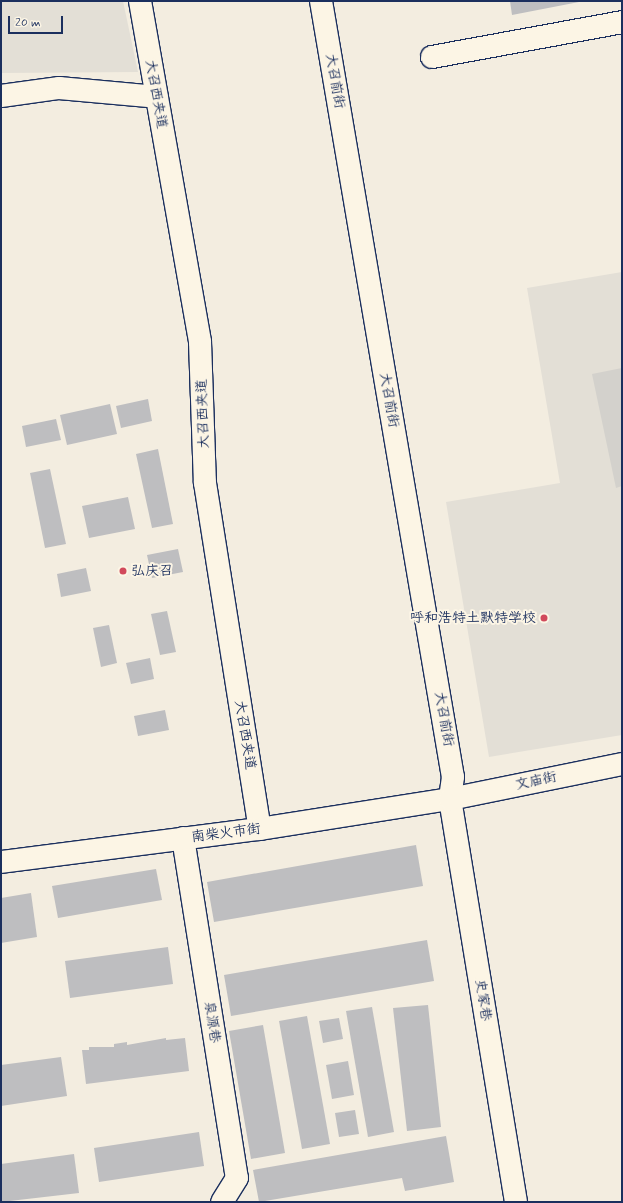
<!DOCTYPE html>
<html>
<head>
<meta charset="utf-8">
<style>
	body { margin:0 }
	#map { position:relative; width:623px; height:1203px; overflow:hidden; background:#f3ede0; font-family:Mynerve,"LXGW WenKai TC",sans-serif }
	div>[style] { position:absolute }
	.built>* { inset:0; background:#e3dfd6 }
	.green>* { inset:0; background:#d3d1cc }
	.building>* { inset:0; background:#bebec0 }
	.roads { filter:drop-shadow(1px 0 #1b2f5e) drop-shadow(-1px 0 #1b2f5e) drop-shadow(0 1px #1b2f5e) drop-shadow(0 -1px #1b2f5e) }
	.minor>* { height:22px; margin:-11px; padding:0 11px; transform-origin:11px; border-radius:11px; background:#fcf5e5 }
	.dots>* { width:11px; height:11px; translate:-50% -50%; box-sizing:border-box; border:2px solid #fcf5e5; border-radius:50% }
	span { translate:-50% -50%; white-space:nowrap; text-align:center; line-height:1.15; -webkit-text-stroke:4px #fcf5e5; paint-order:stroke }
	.street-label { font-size:14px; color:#1b2f5e }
	.poi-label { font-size:14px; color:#1b2f5e }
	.left { translate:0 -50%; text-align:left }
	.right { translate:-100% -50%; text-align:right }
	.frame { position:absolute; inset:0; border:2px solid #1b2f5e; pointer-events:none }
	.scale { position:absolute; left:8px; top:16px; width:55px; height:18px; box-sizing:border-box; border:2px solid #1b2f5e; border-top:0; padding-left:5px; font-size:12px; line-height:14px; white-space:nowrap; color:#1b2f5e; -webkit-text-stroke:3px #fcf5e5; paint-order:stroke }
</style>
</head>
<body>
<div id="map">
	<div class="built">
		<i style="clip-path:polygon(1px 1px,123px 1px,138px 72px,1px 73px)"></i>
		<i style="clip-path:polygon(622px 272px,622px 735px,489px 757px,446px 502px,560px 483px,527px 288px)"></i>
	</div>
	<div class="green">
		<i style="clip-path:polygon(622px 368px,622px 486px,616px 488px,592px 374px)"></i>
	</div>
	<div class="building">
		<i style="clip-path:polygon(510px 1px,579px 1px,579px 2px,512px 15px)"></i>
		<i style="clip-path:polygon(148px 399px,152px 421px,121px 428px,116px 406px)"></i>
		<i style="clip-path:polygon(110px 404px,117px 434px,67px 445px,60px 415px)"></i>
		<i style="clip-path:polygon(56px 419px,61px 440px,26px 447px,22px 426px)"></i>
		<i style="clip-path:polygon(158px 449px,173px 524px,152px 528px,136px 454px)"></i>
		<i style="clip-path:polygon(50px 469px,66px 544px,45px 548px,30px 473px)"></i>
		<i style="clip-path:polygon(128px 497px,135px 529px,89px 538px,82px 506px)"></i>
		<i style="clip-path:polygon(178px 549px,183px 572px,152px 578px,147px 555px)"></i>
		<i style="clip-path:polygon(86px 568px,91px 591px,61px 597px,57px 574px)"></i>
		<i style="clip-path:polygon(167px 611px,176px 652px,160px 655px,151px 614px)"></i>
		<i style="clip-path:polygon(109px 625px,117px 663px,101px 667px,93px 628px)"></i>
		<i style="clip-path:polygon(150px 658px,154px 679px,131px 684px,126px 663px)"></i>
		<i style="clip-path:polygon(165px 710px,169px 730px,138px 736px,134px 716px)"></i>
		<i style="clip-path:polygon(416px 845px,423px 886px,214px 922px,207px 882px)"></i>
		<i style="clip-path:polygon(156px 869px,162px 900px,58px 918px,52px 886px)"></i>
		<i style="clip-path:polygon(31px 893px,37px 937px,1px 943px,1px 898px)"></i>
		<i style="clip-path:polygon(427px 940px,434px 981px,231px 1016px,224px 975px)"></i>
		<i style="clip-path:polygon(168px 947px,173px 984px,70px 998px,65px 961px)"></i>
		<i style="clip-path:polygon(428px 1005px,441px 1127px,407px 1131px,393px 1008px)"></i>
		<i style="clip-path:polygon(372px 1007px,394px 1132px,368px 1137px,346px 1011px)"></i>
		<i style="clip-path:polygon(307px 1016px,330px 1144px,302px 1149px,279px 1021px)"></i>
		<i style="clip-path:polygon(339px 1018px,343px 1039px,323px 1043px,319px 1021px)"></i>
		<i style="clip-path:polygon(263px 1025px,285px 1153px,251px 1159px,229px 1031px)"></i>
		<i style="clip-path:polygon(166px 1038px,166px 1040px,185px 1038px,189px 1071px,86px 1084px,82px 1050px,89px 1050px,89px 1047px,114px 1047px,114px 1044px,127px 1042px,127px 1045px)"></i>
		<i style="clip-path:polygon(61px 1057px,67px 1096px,1px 1106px,1px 1065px)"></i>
		<i style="clip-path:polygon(348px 1061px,354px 1095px,332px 1099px,326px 1065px)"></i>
		<i style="clip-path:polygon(355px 1110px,359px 1134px,339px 1137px,335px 1113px)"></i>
		<i style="clip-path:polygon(199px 1132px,204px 1166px,99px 1182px,94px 1148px)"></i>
		<i style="clip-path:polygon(446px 1136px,454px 1182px,405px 1191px,402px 1178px,259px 1202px,253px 1170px)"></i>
		<i style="clip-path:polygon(74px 1154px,79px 1193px,1px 1202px,1px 1164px)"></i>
	</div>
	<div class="roads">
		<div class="minor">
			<i style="left:140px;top:1px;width:346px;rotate:80deg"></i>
			<i style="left:200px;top:342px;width:141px;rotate:88deg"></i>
			<i style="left:205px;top:483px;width:350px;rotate:81deg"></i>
			<i style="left:321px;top:1px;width:787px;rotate:80.35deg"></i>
			<i style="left:453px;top:777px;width:22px;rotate:98deg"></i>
			<i style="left:450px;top:799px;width:408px;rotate:80.7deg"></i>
			<i style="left:432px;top:57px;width:193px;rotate:-10.4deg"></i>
			<i style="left:1px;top:96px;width:59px;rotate:-7.9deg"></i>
			<i style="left:59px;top:88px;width:98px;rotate:5.2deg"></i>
			<i style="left:183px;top:838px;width:344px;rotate:81deg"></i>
			<i style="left:237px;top:1178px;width:28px;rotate:122deg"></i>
			<i style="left:1px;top:862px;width:261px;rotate:-7.3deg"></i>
			<i style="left:260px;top:829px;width:192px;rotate:-9deg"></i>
			<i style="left:450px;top:799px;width:176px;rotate:-11.5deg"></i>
		</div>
	</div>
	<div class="dots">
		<i style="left:123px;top:571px;background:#d1495b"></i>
		<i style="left:544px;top:618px;background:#d1495b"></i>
	</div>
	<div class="street-label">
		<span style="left:335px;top:81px;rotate:80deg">大召前街</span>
		<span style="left:156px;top:94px;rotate:80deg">大召西夹道</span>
		<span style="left:389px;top:400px;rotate:80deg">大召前街</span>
		<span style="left:203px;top:414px;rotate:-92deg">大召西夹道</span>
		<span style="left:444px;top:719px;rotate:80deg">大召前街</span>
		<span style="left:245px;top:735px;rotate:81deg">大召西夹道</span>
		<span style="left:536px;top:781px;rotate:-12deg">文庙街</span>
		<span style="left:226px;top:833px;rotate:-7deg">南柴火市街</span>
		<span style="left:483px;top:1000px;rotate:81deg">史家巷</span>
		<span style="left:212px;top:1022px;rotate:81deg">泉源巷</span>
	</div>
	<div class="poi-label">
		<span class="left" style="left:131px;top:571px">弘庆召</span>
		<span class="right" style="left:536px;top:618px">呼和浩特土默特学校</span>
	</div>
	<div class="frame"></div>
	<div class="scale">20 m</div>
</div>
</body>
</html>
